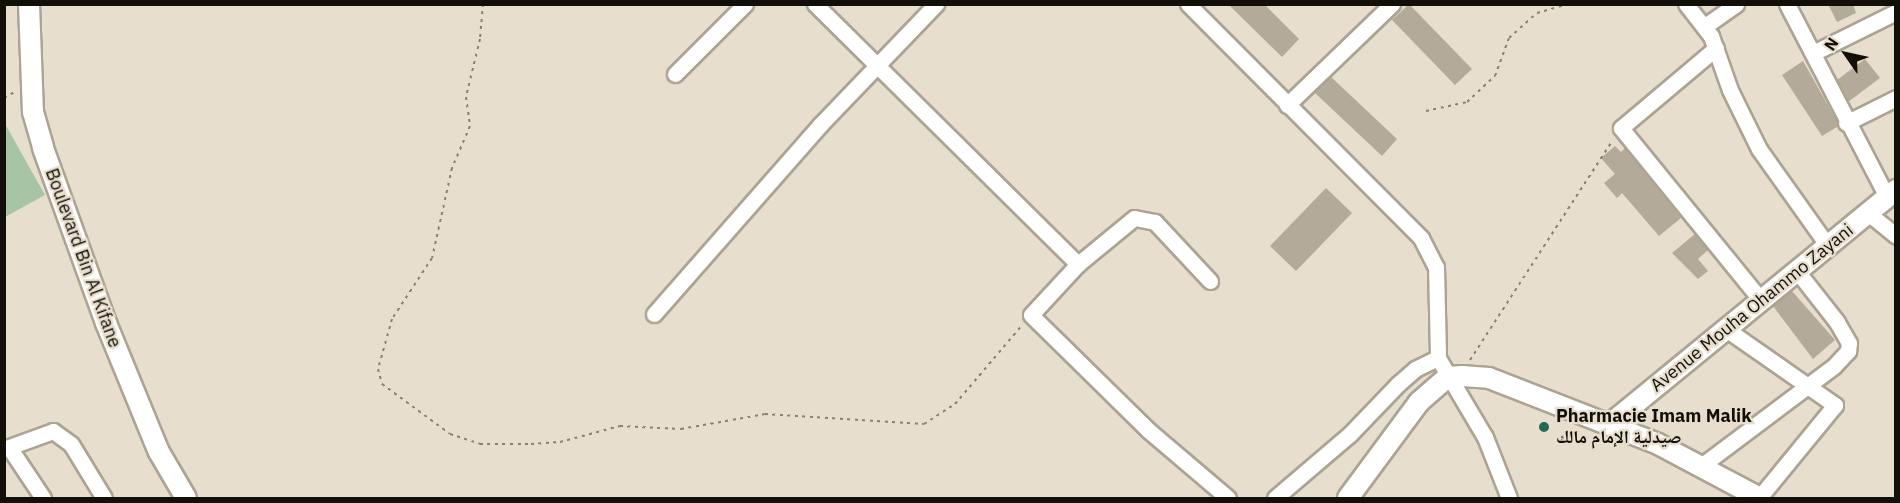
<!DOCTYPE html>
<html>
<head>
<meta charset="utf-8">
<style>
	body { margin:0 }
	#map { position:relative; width:1900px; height:503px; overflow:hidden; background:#e8decd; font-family:"IBM Plex Sans","Noto Naskh Arabic",sans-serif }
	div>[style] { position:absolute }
	.green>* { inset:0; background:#a7c5a5 }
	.building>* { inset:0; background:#b3aa9a }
	.path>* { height:2px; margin-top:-1px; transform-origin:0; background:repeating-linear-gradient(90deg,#878074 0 3px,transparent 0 7.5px) }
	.roads { filter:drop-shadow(2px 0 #aca393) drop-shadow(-2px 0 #aca393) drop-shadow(0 2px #aca393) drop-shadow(0 -2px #aca393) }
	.minor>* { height:15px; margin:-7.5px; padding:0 7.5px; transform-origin:7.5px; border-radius:7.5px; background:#fff }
	.tertiary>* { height:20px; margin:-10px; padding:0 10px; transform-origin:10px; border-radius:10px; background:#fff }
	.dots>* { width:16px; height:16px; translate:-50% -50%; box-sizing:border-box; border:3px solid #e8decd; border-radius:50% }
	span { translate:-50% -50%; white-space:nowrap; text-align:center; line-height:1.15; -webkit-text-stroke:4.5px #e8decd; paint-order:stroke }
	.street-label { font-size:18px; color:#120f09 }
	.poi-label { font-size:18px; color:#120f09; font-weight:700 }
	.left { translate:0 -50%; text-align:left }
	.frame { position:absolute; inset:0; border:6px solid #120f09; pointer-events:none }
	.north { position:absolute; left:1816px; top:24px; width:60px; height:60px; -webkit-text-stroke:4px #e8decd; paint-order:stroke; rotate:304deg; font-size:16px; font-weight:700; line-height:24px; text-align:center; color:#120f09 }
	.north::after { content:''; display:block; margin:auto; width:21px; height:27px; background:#120f09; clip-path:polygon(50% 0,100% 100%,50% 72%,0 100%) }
</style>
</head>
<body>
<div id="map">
	<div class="green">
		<i style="clip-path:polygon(4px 122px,45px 195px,5px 217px,4px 217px)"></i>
	</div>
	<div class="building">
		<i style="clip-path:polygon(1228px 4px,1264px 4px,1299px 39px,1282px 57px)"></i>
		<i style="clip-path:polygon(1409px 4px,1472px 69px,1455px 85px,1392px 20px)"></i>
		<i style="clip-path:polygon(1828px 4px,1853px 4px,1856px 13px,1837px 22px)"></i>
		<i style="clip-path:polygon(1865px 59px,1880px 78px,1848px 102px,1837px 80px)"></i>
		<i style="clip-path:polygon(1803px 61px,1837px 121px,1837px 127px,1822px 136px,1782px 75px)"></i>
		<i style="clip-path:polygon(1331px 77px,1397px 139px,1382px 156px,1315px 93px)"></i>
		<i style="clip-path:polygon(1615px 146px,1621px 152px,1625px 148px,1681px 218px,1659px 236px,1622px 193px,1617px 198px,1604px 183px,1615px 174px,1601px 158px)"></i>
		<i style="clip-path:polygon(1326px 188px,1352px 213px,1296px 271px,1270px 246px)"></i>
		<i style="clip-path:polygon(1695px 234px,1708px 250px,1698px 259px,1708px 271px,1698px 279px,1672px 253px)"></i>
		<i style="clip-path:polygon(1792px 291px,1835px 340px,1813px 359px,1773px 306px)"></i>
	</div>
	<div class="path">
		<i style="left:483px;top:4px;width:35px;rotate:95deg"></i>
		<i style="left:480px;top:39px;width:60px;rotate:103.6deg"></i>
		<i style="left:466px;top:97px;width:29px;rotate:82deg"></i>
		<i style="left:470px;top:126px;width:46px;rotate:113.2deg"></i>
		<i style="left:452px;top:168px;width:92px;rotate:102.5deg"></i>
		<i style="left:432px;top:258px;width:73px;rotate:123.3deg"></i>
		<i style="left:392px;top:319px;width:52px;rotate:105.6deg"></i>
		<i style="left:378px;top:369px;width:16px;rotate:75deg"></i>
		<i style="left:382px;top:384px;width:84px;rotate:36.3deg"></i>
		<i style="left:450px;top:434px;width:32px;rotate:18deg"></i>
		<i style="left:480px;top:444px;width:51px"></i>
		<i style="left:531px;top:444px;width:29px;rotate:-4deg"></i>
		<i style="left:560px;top:442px;width:62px;rotate:-14.9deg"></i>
		<i style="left:620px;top:426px;width:61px;rotate:2.8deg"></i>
		<i style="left:681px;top:429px;width:85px;rotate:-10.1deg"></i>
		<i style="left:765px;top:414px;width:159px;rotate:3.6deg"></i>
		<i style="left:924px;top:424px;width:37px;rotate:-33deg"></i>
		<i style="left:955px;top:404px;width:105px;rotate:-49.6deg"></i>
		<i style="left:4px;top:98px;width:13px;rotate:-29deg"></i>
		<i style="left:1426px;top:111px;width:42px;rotate:-12.4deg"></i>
		<i style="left:1467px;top:102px;width:38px;rotate:-43deg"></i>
		<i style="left:1495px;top:76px;width:40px;rotate:-69.8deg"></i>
		<i style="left:1509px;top:38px;width:38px;rotate:-42deg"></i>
		<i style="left:1537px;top:13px;width:33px;rotate:-16deg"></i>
		<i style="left:1470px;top:360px;width:261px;rotate:-57deg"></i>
	</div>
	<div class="roads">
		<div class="minor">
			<i style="left:815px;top:4px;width:370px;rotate:44.7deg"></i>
			<i style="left:1188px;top:4px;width:330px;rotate:45.1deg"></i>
			<i style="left:1421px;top:238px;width:33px;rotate:63deg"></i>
			<i style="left:1436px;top:267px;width:91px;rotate:88.7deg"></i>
			<i style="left:1686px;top:4px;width:41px;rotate:52deg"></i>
			<i style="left:1711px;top:36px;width:57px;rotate:70.6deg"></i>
			<i style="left:1730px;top:90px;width:66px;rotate:63.8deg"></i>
			<i style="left:1759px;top:149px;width:119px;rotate:54.6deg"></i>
			<i style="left:1787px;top:4px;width:217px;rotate:62.6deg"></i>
			<i style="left:1705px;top:26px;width:38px;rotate:-35deg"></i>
			<i style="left:1716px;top:48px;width:124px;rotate:139.9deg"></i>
			<i style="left:1621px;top:128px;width:222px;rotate:50.9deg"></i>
			<i style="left:1813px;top:53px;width:93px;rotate:-26.3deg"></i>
			<i style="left:675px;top:74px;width:99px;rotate:-45deg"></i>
			<i style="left:1287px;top:105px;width:146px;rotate:-43.9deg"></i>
			<i style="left:1846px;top:123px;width:56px;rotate:-26.6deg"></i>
			<i style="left:1868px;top:213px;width:36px;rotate:39deg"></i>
			<i style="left:1210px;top:281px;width:81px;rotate:-133deg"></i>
			<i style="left:1155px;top:222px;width:21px;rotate:-169deg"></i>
			<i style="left:1134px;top:218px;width:72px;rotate:140.6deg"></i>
			<i style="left:1078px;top:264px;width:69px;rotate:132.7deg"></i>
			<i style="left:1031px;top:315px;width:164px;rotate:44.5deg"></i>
			<i style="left:1148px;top:430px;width:105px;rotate:40.4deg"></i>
			<i style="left:654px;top:314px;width:252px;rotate:-48.7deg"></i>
			<i style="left:820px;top:125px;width:168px;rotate:-46.2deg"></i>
			<i style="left:1726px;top:329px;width:133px;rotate:34.9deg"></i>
			<i style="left:1835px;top:405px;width:120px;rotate:129.3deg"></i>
			<i style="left:1701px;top:466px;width:166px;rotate:-36.9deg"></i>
			<i style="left:1834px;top:366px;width:21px;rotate:-47deg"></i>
			<i style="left:1848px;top:351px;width:8px;rotate:-83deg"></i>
			<i style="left:1849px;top:343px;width:24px;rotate:-120deg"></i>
			<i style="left:1837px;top:322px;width:65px;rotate:-128.1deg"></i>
			<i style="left:43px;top:498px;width:61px;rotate:-123.7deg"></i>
			<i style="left:9px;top:447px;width:47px;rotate:-20deg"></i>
			<i style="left:53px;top:431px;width:22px;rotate:36deg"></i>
			<i style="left:71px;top:444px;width:63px;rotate:58.6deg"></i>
			<i style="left:1275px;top:498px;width:99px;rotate:-40.5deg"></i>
			<i style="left:1350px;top:434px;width:69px;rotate:-46.2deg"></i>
			<i style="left:1398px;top:384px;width:23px;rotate:-41deg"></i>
			<i style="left:1415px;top:369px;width:25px;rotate:-26deg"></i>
			<i style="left:1438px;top:358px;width:92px;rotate:59.3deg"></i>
			<i style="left:1485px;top:437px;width:66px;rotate:68.5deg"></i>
		</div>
		<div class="tertiary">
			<i style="left:29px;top:4px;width:108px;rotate:87.9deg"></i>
			<i style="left:33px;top:112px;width:37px;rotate:74deg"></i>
			<i style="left:43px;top:148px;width:186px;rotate:70.2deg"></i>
			<i style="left:106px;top:323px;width:139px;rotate:67.7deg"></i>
			<i style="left:159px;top:452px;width:53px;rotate:59.6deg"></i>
			<i style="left:1609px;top:425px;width:371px;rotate:-39.3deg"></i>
			<i style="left:1348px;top:498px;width:119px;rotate:-53.5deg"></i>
			<i style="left:1419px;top:402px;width:38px;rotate:-41deg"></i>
			<i style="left:1448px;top:377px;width:14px;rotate:-4deg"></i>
			<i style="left:1462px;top:376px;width:27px;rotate:4deg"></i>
			<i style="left:1489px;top:378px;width:181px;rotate:21.3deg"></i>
			<i style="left:1658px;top:444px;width:115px;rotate:27.9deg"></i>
		</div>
	</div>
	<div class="dots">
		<i style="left:1544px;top:427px;background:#256756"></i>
	</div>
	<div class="street-label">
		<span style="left:83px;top:258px;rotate:70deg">Boulevard Bin Al Kifane</span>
		<span style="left:1752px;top:308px;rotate:-39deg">Avenue Mouha Ohammo Zayani</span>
	</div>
	<div class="poi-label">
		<span class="left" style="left:1556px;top:427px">Pharmacie Imam Malik<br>صيدلية الإمام مالك</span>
	</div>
	<div class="frame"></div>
	<div class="north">N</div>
</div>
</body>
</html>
